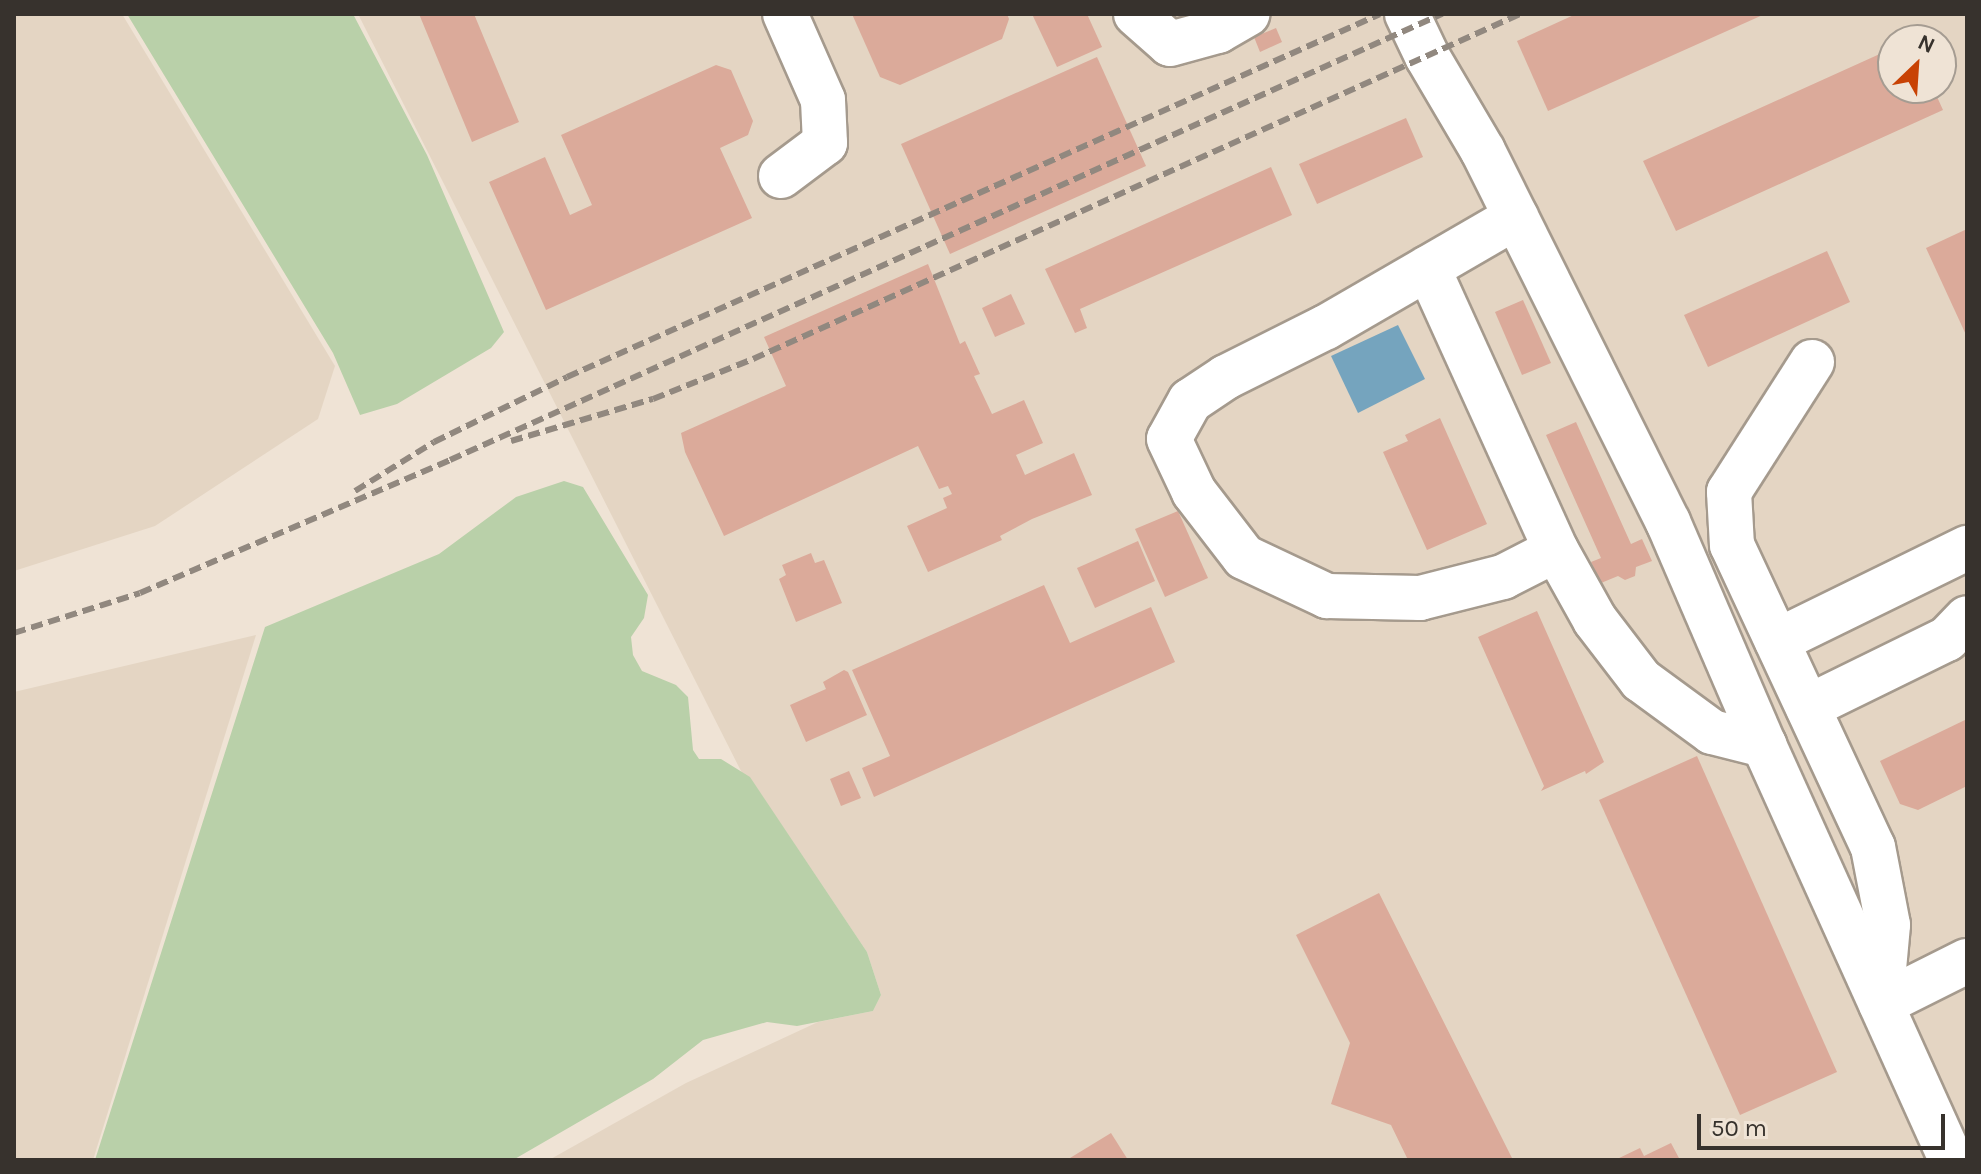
<!DOCTYPE html>
<html>
<head>
<meta charset="utf-8">
<style>
	body { margin:0 }
	#map { position:relative; width:1981px; height:1174px; overflow:hidden; background:#efe3d5; font-family:Karla,sans-serif }
	div>[style] { position:absolute }
	.industrial>* { inset:0; background:#e4d5c3 }
	.green>* { inset:0; background:#b9d0a9 }
	.water>* { inset:0; background:#75a4be }
	.building>* { inset:0; background:#dbaa9a }
	.roads { filter:drop-shadow(2px 0 #a59a8d) drop-shadow(-2px 0 #a59a8d) drop-shadow(0 2px #a59a8d) drop-shadow(0 -2px #a59a8d) }
	.minor>* { height:44px; margin:-22px; padding:0 22px; transform-origin:22px; border-radius:22px; background:#fff }
	.rail>* { height:6px; margin-top:-3px; transform-origin:0; background:repeating-linear-gradient(90deg,#91887f 0 12px,transparent 0 18px) }
	span { translate:-50% -50%; white-space:nowrap; text-align:center; line-height:1.15; -webkit-text-stroke:8px #efe3d5; paint-order:stroke }
	.frame { position:absolute; inset:0; border:16px solid #37322d; pointer-events:none }
	.north { position:absolute; left:1877px; top:24px; width:80px; height:80px; box-sizing:border-box; background:#efe3d5; border:2px solid #a59c92; border-radius:50%; rotate:25deg; font-size:22px; font-weight:700; line-height:32px; text-align:center; color:#37322d }
	.north::after { content:''; display:block; margin:auto; width:28px; height:36px; background:#c84204; clip-path:polygon(50% 0,100% 100%,50% 72%,0 100%) }
	.scale { position:absolute; left:1697px; top:1114px; width:248px; height:36px; box-sizing:border-box; border:4px solid #37322d; border-top:0; padding-left:10px; font-size:24px; line-height:28px; white-space:nowrap; color:#37322d; -webkit-text-stroke:6px #efe3d5; paint-order:stroke }
</style>
</head>
<body>
<div id="map">
	<div class="industrial">
		<i style="clip-path:polygon(14px 14px,122px 14px,335px 366px,318px 419px,155px 526px,14px 571px)"></i>
		<i style="clip-path:polygon(evenodd,358px 14px,1967px 14px,1967px 1160px,549px 1160px,686px 1083px,818px 1022px,873px 1011px,881px 995px,867px 952px,750px 778px,743px 775px,358px 14px,1893px 40px,1941px 40px,1941px 88px,1893px 88px,1893px 40px)"></i>
		<i style="clip-path:polygon(256px 635px,93px 1160px,14px 1160px,14px 692px)"></i>
	</div>
	<div class="green">
		<i style="clip-path:polygon(127px 14px,353px 14px,427px 155px,504px 332px,491px 348px,397px 404px,360px 415px,333px 353px)"></i>
		<i style="clip-path:polygon(564px 481px,583px 487px,648px 595px,644px 618px,631px 637px,633px 655px,642px 671px,676px 685px,688px 697px,693px 750px,699px 759px,721px 759px,750px 777px,867px 952px,881px 995px,873px 1011px,797px 1026px,767px 1022px,703px 1040px,653px 1079px,513px 1160px,95px 1160px,265px 627px,439px 554px,516px 497px)"></i>
	</div>
	<div class="water">
		<i style="clip-path:polygon(1398px 325px,1425px 379px,1358px 413px,1331px 356px)"></i>
	</div>
	<div class="building">
		<i style="clip-path:polygon(419px 14px,474px 14px,519px 122px,472px 142px)"></i>
		<i style="clip-path:polygon(852px 14px,1007px 14px,1009px 19px,1002px 39px,900px 85px,880px 77px)"></i>
		<i style="clip-path:polygon(1032px 14px,1087px 14px,1102px 47px,1057px 67px)"></i>
		<i style="clip-path:polygon(1576px 14px,1765px 14px,1548px 111px,1517px 41px)"></i>
		<i style="clip-path:polygon(1276px 28px,1282px 42px,1260px 52px,1254px 37px)"></i>
		<i style="clip-path:polygon(1893px 48px,1893px 88px,1933px 88px,1943px 110px,1676px 231px,1643px 161px)"></i>
		<i style="clip-path:polygon(1097px 57px,1146px 166px,950px 254px,901px 144px)"></i>
		<i style="clip-path:polygon(716px 65px,731px 70px,753px 121px,748px 135px,720px 148px,752px 218px,546px 310px,489px 182px,545px 157px,570px 215px,592px 205px,561px 135px)"></i>
		<i style="clip-path:polygon(1406px 118px,1423px 157px,1317px 204px,1299px 164px)"></i>
		<i style="clip-path:polygon(1271px 167px,1292px 215px,1080px 309px,1087px 328px,1075px 333px,1045px 269px)"></i>
		<i style="clip-path:polygon(1967px 229px,1967px 337px,1926px 248px)"></i>
		<i style="clip-path:polygon(1827px 251px,1850px 302px,1708px 367px,1684px 315px)"></i>
		<i style="clip-path:polygon(928px 264px,960px 344px,965px 341px,980px 374px,974px 376px,992px 414px,1024px 400px,1043px 443px,1016px 455px,1025px 475px,1074px 453px,1092px 495px,1032px 519px,1000px 536px,1002px 540px,928px 572px,907px 526px,947px 508px,943px 498px,952px 494px,948px 486px,939px 489px,918px 446px,724px 536px,685px 452px,681px 433px,786px 386px,764px 337px)"></i>
		<i style="clip-path:polygon(1011px 294px,1025px 324px,995px 337px,982px 308px)"></i>
		<i style="clip-path:polygon(1523px 300px,1551px 363px,1522px 375px,1495px 312px)"></i>
		<i style="clip-path:polygon(1440px 418px,1487px 524px,1427px 550px,1383px 452px,1408px 441px,1405px 435px)"></i>
		<i style="clip-path:polygon(1576px 422px,1631px 544px,1642px 539px,1652px 561px,1636px 567px,1635px 576px,1625px 580px,1618px 576px,1601px 583px,1591px 562px,1601px 558px,1546px 435px)"></i>
		<i style="clip-path:polygon(1178px 511px,1208px 578px,1165px 597px,1135px 529px)"></i>
		<i style="clip-path:polygon(1138px 541px,1155px 581px,1095px 608px,1077px 568px)"></i>
		<i style="clip-path:polygon(811px 553px,815px 563px,824px 560px,842px 603px,796px 622px,779px 579px,786px 575px,782px 565px)"></i>
		<i style="clip-path:polygon(1044px 585px,1070px 643px,1151px 607px,1175px 662px,874px 797px,862px 768px,890px 756px,852px 670px)"></i>
		<i style="clip-path:polygon(1537px 611px,1604px 762px,1586px 774px,1585px 771px,1541px 791px,1544px 786px,1478px 637px)"></i>
		<i style="clip-path:polygon(844px 670px,848px 672px,867px 715px,806px 742px,790px 705px,826px 689px,823px 682px)"></i>
		<i style="clip-path:polygon(1967px 719px,1967px 786px,1918px 810px,1900px 804px,1880px 761px)"></i>
		<i style="clip-path:polygon(1697px 756px,1837px 1072px,1740px 1115px,1599px 800px)"></i>
		<i style="clip-path:polygon(849px 771px,861px 798px,841px 806px,830px 779px)"></i>
		<i style="clip-path:polygon(1379px 893px,1513px 1160px,1408px 1160px,1391px 1125px,1331px 1104px,1350px 1043px,1296px 935px)"></i>
		<i style="clip-path:polygon(1111px 1133px,1128px 1160px,1072px 1160px,1070px 1158px)"></i>
		<i style="clip-path:polygon(1671px 1143px,1680px 1160px,1615px 1160px,1640px 1148px,1644px 1156px)"></i>
	</div>
	<div class="roads">
		<div class="minor">
			<i style="left:1136px;top:14px;width:45px;rotate:41.4deg"></i>
			<i style="left:1170px;top:44px;width:50px;rotate:-15.2deg"></i>
			<i style="left:1218px;top:31px;width:34px;rotate:-30deg"></i>
			<i style="left:1407px;top:14px;width:47px;rotate:64.5deg"></i>
			<i style="left:1427px;top:56px;width:110px;rotate:59.5deg"></i>
			<i style="left:1483px;top:151px;width:415px;rotate:63.5deg"></i>
			<i style="left:1668px;top:522px;width:243px;rotate:66.7deg"></i>
			<i style="left:1764px;top:745px;width:445px;rotate:65.7deg"></i>
			<i style="left:781px;top:176px;width:55px;rotate:-36.9deg"></i>
			<i style="left:825px;top:143px;width:43px;rotate:-92.7deg"></i>
			<i style="left:823px;top:100px;width:94px;rotate:-113.8deg"></i>
			<i style="left:1516px;top:217px;width:220px;rotate:149.9deg"></i>
			<i style="left:1326px;top:327px;width:112px;rotate:153.4deg"></i>
			<i style="left:1226px;top:377px;width:43px;rotate:146.3deg"></i>
			<i style="left:1190px;top:401px;width:43px;rotate:118.9deg"></i>
			<i style="left:1169px;top:439px;width:59px;rotate:64.7deg"></i>
			<i style="left:1194px;top:492px;width:82px;rotate:52.4deg"></i>
			<i style="left:1244px;top:557px;width:92px;rotate:25.2deg"></i>
			<i style="left:1327px;top:596px;width:93px;rotate:1.2deg"></i>
			<i style="left:1420px;top:598px;width:86px;rotate:-14.2deg"></i>
			<i style="left:1503px;top:577px;width:59px;rotate:-27deg"></i>
			<i style="left:1428px;top:268px;width:310px;rotate:65.6deg"></i>
			<i style="left:1556px;top:550px;width:80px;rotate:60.9deg"></i>
			<i style="left:1595px;top:620px;width:76px;rotate:52.5deg"></i>
			<i style="left:1641px;top:680px;width:88px;rotate:36.2deg"></i>
			<i style="left:1712px;top:732px;width:54px;rotate:14deg"></i>
			<i style="left:1812px;top:362px;width:154px;rotate:122.6deg"></i>
			<i style="left:1729px;top:492px;width:53px;rotate:86.8deg"></i>
			<i style="left:1732px;top:545px;width:333px;rotate:65deg"></i>
			<i style="left:1873px;top:847px;width:79px;rotate:79.1deg"></i>
			<i style="left:1888px;top:925px;width:77px;rotate:95.2deg"></i>
			<i style="left:1777px;top:641px;width:212px;rotate:-26.1deg"></i>
			<i style="left:1808px;top:707px;width:155px;rotate:-26.1deg"></i>
			<i style="left:1947px;top:639px;width:29px;rotate:-46deg"></i>
			<i style="left:1881px;top:1004px;width:96px;rotate:-26.6deg"></i>
		</div>
	</div>
	<div class="rail">
		<i style="left:511px;top:441px;width:148px;rotate:-16.5deg"></i>
		<i style="left:653px;top:399px;width:108px;rotate:-21.8deg"></i>
		<i style="left:753px;top:359px;width:841px;rotate:-24.22deg"></i>
		<i style="left:355px;top:491px;width:93px;rotate:-31.8deg"></i>
		<i style="left:434px;top:442px;width:148px;rotate:-26deg"></i>
		<i style="left:567px;top:377px;width:890px;rotate:-24.06deg"></i>
		<i style="left:14px;top:633px;width:132px;rotate:-17.6deg"></i>
		<i style="left:140px;top:593px;width:337px;rotate:-23.2deg"></i>
		<i style="left:450px;top:460px;width:1088px;rotate:-24.21deg"></i>
	</div>
	<div class="frame"></div>
	<div class="north">N</div>
	<div class="scale">50 m</div>
</div>
</body>
</html>
